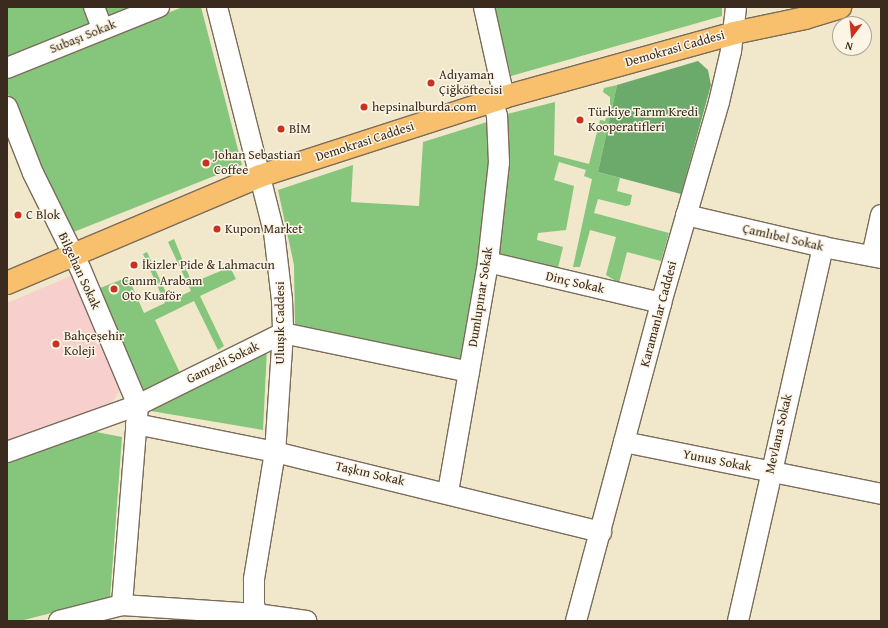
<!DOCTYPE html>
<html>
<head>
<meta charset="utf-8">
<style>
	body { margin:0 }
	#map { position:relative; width:888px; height:628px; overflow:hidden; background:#f1e7ca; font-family:"Gentium Book Plus",serif }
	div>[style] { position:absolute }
	.built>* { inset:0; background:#f7d0cd }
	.green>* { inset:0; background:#85c57c }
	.forest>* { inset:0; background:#6caa6c }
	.roads { filter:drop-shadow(1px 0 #7b6c5a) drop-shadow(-1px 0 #7b6c5a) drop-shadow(0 1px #7b6c5a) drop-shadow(0 -1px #7b6c5a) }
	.minor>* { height:20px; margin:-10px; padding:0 10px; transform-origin:10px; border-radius:10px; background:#fff }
	.major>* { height:22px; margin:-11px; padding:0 11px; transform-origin:11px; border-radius:11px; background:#f8bf6c }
	.dots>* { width:11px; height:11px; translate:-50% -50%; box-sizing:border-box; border:2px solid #fcf5e5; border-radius:50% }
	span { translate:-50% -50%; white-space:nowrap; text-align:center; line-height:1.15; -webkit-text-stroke:3px #fcf5e5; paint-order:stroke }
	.street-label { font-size:13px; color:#3b2a1e }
	.poi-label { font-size:13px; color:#3b2a1e }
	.left { translate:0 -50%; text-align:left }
	.frame { position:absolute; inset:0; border:8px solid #3b2a1e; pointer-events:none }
	.north { position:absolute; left:832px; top:16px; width:40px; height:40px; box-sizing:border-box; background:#fcf5e5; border:1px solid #afa495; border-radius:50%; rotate:196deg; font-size:11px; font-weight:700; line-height:16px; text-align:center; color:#3b2a1e }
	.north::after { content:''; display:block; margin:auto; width:14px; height:18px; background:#c8321e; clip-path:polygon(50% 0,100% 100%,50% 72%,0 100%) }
</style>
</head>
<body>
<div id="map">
	<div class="built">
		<i style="clip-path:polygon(73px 275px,123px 385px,110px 406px,7px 443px,7px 303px)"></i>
	</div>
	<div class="green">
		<i style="clip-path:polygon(7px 7px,85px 7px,89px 21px,88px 25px,7px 62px)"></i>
		<i style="clip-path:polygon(101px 7px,138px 7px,110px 16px,104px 12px)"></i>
		<i style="clip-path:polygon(183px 7px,201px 7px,242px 165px,71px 233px,57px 210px,7px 92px,7px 75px)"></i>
		<i style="clip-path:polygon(494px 7px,722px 7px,722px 16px,511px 76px)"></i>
		<i style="clip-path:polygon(617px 85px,598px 172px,620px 178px,617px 191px,632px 195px,630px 205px,626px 206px,598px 199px,594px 213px,669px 233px,661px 261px,627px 252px,619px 283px,606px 275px,616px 237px,590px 230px,580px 267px,573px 267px,592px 179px,584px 176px,586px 170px,559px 162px,554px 180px,574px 186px,566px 230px,538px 233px,537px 240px,563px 247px,558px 268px,497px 253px,506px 165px,507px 114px,555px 102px,554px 155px,589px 164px,600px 120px,605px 121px,610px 105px,610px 97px,603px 92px,604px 88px)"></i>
		<i style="clip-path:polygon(487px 122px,491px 142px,483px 242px,463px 363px,295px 329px,294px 265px,278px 190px,353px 165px,351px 202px,419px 206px,423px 142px)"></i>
		<i style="clip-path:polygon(174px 239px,192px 283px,230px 267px,236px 279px,200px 296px,224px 346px,218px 350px,194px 301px,155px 320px,181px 375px,143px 395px,95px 290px,128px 277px,144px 313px,165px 303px,143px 254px,147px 252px,170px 301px,191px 291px,168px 242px)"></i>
		<i style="clip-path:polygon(267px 349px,263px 430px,145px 410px)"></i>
		<i style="clip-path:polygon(91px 431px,122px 437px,110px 598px,20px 621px,7px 621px,7px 460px)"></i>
	</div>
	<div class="forest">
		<i style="clip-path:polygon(698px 61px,708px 70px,711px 85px,681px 194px,598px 172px,617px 85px)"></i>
	</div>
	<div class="roads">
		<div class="minor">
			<i style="left:94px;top:7px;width:22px;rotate:69deg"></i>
			<i style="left:217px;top:7px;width:232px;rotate:75.8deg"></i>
			<i style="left:274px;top:232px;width:68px;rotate:83.3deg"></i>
			<i style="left:282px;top:300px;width:33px;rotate:88deg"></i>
			<i style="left:283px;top:333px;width:119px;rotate:93.8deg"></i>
			<i style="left:275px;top:452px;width:129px;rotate:99.4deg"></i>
			<i style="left:254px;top:579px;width:25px;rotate:90deg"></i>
			<i style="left:254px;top:604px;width:17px;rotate:77deg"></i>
			<i style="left:484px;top:7px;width:92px;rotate:77.5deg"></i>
			<i style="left:7px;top:68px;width:164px;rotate:-21.9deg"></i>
			<i style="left:7px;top:107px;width:71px;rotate:68.5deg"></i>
			<i style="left:33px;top:173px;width:106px;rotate:63.7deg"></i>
			<i style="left:80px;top:268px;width:149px;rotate:67.1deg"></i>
			<i style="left:138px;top:405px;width:201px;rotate:94.6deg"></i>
			<i style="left:686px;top:215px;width:141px;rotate:13.1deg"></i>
			<i style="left:823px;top:247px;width:59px;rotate:10.7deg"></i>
			<i style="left:872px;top:256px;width:42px;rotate:-77.6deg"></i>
			<i style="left:488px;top:262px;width:178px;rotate:13.3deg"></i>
			<i style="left:136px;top:424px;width:142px;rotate:11.4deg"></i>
			<i style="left:275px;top:452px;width:336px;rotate:13.8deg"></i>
			<i style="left:624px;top:442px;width:262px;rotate:11.4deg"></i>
			<i style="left:7px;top:452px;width:139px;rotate:-19.7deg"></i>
			<i style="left:138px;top:405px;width:162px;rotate:-26.4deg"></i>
			<i style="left:283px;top:333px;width:190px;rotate:11.8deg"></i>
			<i style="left:448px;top:492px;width:233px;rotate:-80.1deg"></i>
			<i style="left:488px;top:262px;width:100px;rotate:-83.7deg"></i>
			<i style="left:499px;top:163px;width:47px;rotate:-92.4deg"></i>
			<i style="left:497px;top:116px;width:16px;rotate:-105deg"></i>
			<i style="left:59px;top:621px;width:65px;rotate:-14.3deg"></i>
			<i style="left:122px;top:605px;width:134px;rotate:3.8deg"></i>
			<i style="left:256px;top:614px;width:51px;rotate:7.8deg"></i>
			<i style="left:576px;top:621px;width:329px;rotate:-75deg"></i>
			<i style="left:661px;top:303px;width:209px;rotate:-73.9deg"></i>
			<i style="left:719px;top:102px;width:52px;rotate:-76.8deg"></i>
			<i style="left:731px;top:51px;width:44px;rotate:-83.5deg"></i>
			<i style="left:738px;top:621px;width:384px;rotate:-77.2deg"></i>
		</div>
		<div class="major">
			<i style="left:7px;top:283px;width:275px;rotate:-22.9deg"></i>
			<i style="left:260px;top:176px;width:256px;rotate:-17.9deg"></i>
			<i style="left:504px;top:97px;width:239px;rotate:-15.5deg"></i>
			<i style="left:734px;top:33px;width:73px;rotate:-11.9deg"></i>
			<i style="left:805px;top:18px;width:37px;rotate:-17deg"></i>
		</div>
	</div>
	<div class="dots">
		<i style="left:431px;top:83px;background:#c8321e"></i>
		<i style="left:364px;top:107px;background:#c8321e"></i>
		<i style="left:580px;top:120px;background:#c8321e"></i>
		<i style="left:281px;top:129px;background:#c8321e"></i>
		<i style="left:206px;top:163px;background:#c8321e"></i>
		<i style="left:18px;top:215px;background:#c8321e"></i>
		<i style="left:217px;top:229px;background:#c8321e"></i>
		<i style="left:134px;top:265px;background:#c8321e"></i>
		<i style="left:114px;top:289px;background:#c8321e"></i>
		<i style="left:56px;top:344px;background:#c8321e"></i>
	</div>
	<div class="street-label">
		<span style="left:83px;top:37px;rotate:-22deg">Subaşı Sokak</span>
		<span style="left:675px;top:49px;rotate:-16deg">Demokrasi Caddesi</span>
		<span style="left:365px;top:142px;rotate:-18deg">Demokrasi Caddesi</span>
		<span style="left:783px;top:238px;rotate:13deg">Çamlıbel Sokak</span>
		<span style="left:79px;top:271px;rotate:65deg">Bilgehan Sokak</span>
		<span style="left:575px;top:283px;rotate:13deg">Dinç Sokak</span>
		<span style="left:481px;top:297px;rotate:-81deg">Dumlupınar Sokak</span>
		<span style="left:659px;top:314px;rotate:-75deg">Karamanlar Caddesi</span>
		<span style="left:280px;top:323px;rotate:-90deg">Uluışık Caddesi</span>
		<span style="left:223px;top:363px;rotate:-26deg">Gamzeli Sokak</span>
		<span style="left:779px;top:434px;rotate:-77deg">Mevlana Sokak</span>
		<span style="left:717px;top:461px;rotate:11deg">Yunus Sokak</span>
		<span style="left:370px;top:474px;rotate:13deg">Taşkın Sokak</span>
	</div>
	<div class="poi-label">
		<span class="left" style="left:439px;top:83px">Adıyaman<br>Çiğköftecisi</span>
		<span class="left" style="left:372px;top:107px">hepsinalburda.com</span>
		<span class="left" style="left:588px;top:120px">Türkiye Tarım Kredi<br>Kooperatifleri</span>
		<span class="left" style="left:289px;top:129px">BİM</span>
		<span class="left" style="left:214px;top:163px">Johan Sebastian<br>Coffee</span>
		<span class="left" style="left:26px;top:215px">C Blok</span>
		<span class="left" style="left:225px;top:229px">Kupon Market</span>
		<span class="left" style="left:142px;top:265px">İkizler Pide &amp; Lahmacun</span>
		<span class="left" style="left:122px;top:289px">Canım Arabam<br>Oto Kuaför</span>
		<span class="left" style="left:64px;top:344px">Bahçeşehir<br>Koleji</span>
	</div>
	<div class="frame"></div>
	<div class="north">N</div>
</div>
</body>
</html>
